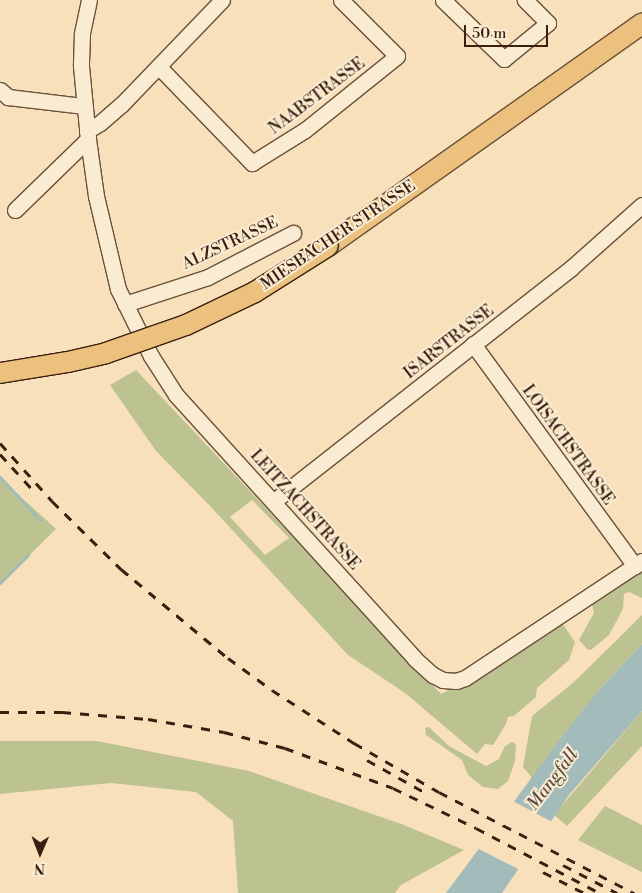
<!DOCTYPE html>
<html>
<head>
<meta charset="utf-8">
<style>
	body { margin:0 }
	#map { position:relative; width:642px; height:893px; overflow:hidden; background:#f8e1ba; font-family:"Libre Bodoni",serif }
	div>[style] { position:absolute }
	.green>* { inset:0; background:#bdc390 }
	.water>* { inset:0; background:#a3bbbb }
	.pier>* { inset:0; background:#f8e1ba }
	.stream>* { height:3px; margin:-1.5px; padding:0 1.5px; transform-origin:1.5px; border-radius:1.5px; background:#a3bbbb }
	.roads { filter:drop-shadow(1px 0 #6a503b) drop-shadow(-1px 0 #6a503b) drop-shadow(0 1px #6a503b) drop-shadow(0 -1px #6a503b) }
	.minor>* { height:15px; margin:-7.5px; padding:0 7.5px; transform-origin:7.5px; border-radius:7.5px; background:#faecd2 }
	.major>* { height:20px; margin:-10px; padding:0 10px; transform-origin:10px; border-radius:10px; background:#ecc07d }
	.rail>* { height:3px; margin-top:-1.5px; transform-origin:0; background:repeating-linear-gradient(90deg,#3a1f11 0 9px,transparent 0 18px) }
	.bridges { filter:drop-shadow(1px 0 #3a1f11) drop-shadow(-1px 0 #3a1f11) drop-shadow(0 1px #3a1f11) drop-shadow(0 -1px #3a1f11) }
	.major-bridge>* { height:20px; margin:-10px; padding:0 10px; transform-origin:10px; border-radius:10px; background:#ecc07d }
	span { translate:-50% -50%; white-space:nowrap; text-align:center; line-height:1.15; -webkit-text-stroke:4px #faecd2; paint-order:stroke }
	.street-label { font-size:16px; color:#3a1f11 }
	.water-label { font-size:18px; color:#5a4e44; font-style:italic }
	.north { position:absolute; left:15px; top:828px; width:50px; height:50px; -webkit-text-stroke:4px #faecd2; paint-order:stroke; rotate:181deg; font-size:14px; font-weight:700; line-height:20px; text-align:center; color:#3a1f11 }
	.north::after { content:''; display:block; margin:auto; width:18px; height:22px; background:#3a1f11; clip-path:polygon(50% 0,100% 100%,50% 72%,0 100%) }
	.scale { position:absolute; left:464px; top:25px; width:84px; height:22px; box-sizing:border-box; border:2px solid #3a1f11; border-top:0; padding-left:6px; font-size:15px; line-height:18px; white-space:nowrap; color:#3a1f11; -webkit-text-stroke:4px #faecd2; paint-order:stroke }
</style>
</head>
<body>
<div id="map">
	<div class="green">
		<i style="clip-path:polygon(evenodd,136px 370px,441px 694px,490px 668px,562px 623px,575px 642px,569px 660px,537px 688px,536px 697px,514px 716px,508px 717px,506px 724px,493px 745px,485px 744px,477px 754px,405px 693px,348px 655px,210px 506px,156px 451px,110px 385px,136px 370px,252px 500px,289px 538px,265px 555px,230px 517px,252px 500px)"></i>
		<i style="clip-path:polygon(0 478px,56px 529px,0 584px)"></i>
		<i style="clip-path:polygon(642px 570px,642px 598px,629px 592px,624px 594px,623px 609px,609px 635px,591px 650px,587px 649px,579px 640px,594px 613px,591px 600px,618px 588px,629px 574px)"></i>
		<i style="clip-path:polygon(642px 615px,642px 644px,597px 692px,533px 779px,523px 767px,532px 716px,574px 682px)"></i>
		<i style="clip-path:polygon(642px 711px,642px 746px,567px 826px,554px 815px)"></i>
		<i style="clip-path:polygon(429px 727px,449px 746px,486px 766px,499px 759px,505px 746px,512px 742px,516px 744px,515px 761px,508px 781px,498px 789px,483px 787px,468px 775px,462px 760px,426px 735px,425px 728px)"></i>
		<i style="clip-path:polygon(0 741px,97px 741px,249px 771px,404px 825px,464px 850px,401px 885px,395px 893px,238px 893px,233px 821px,196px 792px,111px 783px,0 794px)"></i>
		<i style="clip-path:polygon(605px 806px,642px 825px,642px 872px,578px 840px)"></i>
	</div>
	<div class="water">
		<i style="clip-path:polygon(642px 644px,642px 711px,569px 795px,502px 893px,446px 893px,564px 734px,597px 692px)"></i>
	</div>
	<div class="pier">
		<i style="clip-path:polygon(513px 801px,552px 822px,520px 870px,477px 848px)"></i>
	</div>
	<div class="stream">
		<i style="left:0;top:477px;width:59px;rotate:47.1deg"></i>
		<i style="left:0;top:583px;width:40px;rotate:-45deg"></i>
	</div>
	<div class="roads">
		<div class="minor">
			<i style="left:89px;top:0;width:35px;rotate:102deg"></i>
			<i style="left:82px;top:34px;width:32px;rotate:92deg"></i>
			<i style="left:81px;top:66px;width:73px;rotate:84.5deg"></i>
			<i style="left:88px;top:139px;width:58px;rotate:82deg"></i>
			<i style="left:96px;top:196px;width:96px;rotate:76.7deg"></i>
			<i style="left:118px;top:289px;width:75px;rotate:63.8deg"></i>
			<i style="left:151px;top:356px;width:46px;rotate:57.3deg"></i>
			<i style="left:176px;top:395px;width:356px;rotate:47.8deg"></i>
			<i style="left:415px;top:659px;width:24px;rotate:42deg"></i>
			<i style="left:433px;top:675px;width:11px;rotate:27deg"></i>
			<i style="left:443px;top:680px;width:13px;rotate:4deg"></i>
			<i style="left:456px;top:681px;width:9px;rotate:-18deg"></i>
			<i style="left:465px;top:678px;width:212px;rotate:-33.5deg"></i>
			<i style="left:443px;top:0;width:85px;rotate:44deg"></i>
			<i style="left:504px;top:59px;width:57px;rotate:-39.3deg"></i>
			<i style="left:548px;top:23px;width:33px;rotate:-135deg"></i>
			<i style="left:159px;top:67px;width:134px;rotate:45.9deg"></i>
			<i style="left:252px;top:163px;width:62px;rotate:-31.9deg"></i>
			<i style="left:305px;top:130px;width:118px;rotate:-38.8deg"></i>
			<i style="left:397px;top:56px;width:79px;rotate:-135deg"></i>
			<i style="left:0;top:90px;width:11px;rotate:41deg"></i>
			<i style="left:8px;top:97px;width:77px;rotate:6.8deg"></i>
			<i style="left:87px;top:131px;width:15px;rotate:-32deg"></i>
			<i style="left:100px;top:123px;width:29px;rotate:-41deg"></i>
			<i style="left:122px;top:104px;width:144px;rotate:-46.1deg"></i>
			<i style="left:15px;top:210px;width:102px;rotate:-44.2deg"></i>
			<i style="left:125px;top:304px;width:87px;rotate:-18deg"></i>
			<i style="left:208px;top:277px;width:96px;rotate:-27.4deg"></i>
			<i style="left:473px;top:344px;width:275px;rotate:53.9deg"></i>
			<i style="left:274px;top:501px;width:377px;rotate:-38.1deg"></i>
			<i style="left:571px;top:268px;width:95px;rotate:-41.6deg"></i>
		</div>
		<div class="major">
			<i style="left:328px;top:246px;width:385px;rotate:-35.3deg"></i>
		</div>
	</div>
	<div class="rail">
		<i style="left:0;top:443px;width:78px;rotate:48.1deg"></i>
		<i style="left:52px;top:501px;width:97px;rotate:44.6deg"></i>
		<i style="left:121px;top:569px;width:139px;rotate:39.8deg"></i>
		<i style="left:228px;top:658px;width:54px;rotate:36deg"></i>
		<i style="left:272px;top:690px;width:98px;rotate:32.9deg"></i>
		<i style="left:354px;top:743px;width:98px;rotate:30deg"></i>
		<i style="left:439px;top:792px;width:220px;rotate:27.4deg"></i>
		<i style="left:0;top:454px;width:47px;rotate:47.6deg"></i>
		<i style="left:0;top:712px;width:62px"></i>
		<i style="left:62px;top:712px;width:86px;rotate:4.7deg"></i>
		<i style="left:148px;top:719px;width:77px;rotate:9.7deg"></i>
		<i style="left:224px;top:732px;width:63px;rotate:14.7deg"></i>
		<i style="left:285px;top:748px;width:115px;rotate:20.3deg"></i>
		<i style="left:393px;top:788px;width:92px;rotate:25.7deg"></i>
		<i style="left:476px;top:828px;width:140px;rotate:27.7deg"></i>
		<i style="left:367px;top:760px;width:65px;rotate:29.3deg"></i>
		<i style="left:563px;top:865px;width:61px;rotate:27.4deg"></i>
		<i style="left:543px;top:872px;width:46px;rotate:27.1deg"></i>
	</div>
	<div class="bridges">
		<div class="major-bridge">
			<i style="left:0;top:373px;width:69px;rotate:-9.2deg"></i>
			<i style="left:68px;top:362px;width:39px;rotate:-13deg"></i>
			<i style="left:106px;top:353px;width:85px;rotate:-19.3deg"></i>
			<i style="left:186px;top:325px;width:76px;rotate:-25.6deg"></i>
			<i style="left:255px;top:292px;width:86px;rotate:-32.2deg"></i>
		</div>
	</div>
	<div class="street-label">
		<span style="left:317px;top:96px;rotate:-37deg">NAABSTRASSE</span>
		<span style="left:338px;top:235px;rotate:-34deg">MIESBACHER STRASSE</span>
		<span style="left:230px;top:243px;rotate:-25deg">ALZSTRASSE</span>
		<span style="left:449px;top:342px;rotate:-38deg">ISARSTRASSE</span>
		<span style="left:568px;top:445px;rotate:54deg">LOISACHSTRASSE</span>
		<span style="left:305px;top:510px;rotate:48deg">LEITZACHSTRASSE</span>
	</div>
	<div class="water-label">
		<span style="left:553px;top:780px;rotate:-53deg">Mangfall</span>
	</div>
	<div class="north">N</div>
	<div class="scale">50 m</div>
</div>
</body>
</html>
